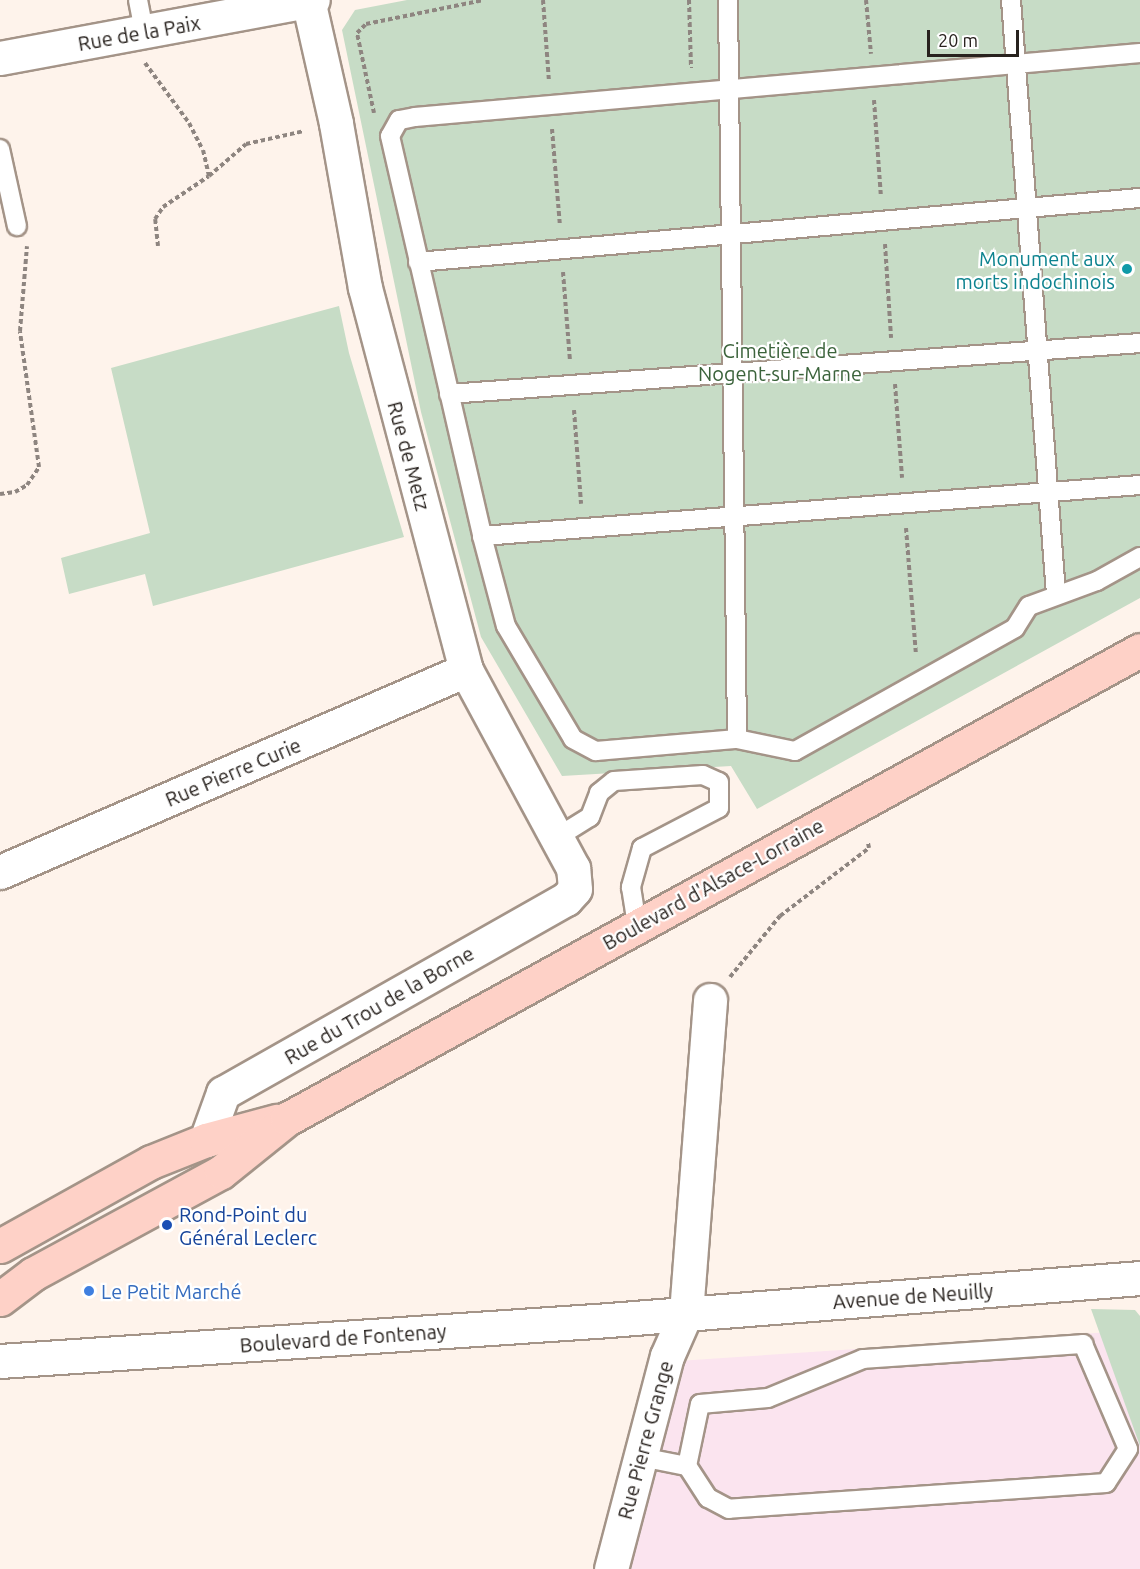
<!DOCTYPE html>
<html>
<head>
<meta charset="utf-8">
<style>
	body { margin:0 }
	#map { position:relative; width:1140px; height:1569px; overflow:hidden; background:#fef3eb; font-family:Ubuntu,sans-serif }
	div>[style] { position:absolute }
	.commercial>* { inset:0; background:#fbe4ef }
	.green>* { inset:0; background:#c7dcc6 }
	.path>* { height:4px; margin-top:-2px; transform-origin:0; background:repeating-linear-gradient(90deg,#8e8580 0 4.5px,transparent 0 7.5px) }
	.roads { filter:drop-shadow(2px 0 #a49488) drop-shadow(-2px 0 #a49488) drop-shadow(0 2px #a49488) drop-shadow(0 -2px #a49488) }
	.service>* { height:18px; margin:-9px; padding:0 9px; transform-origin:9px; border-radius:9px; background:#fff }
	.minor>* { height:33px; margin:-16.5px; padding:0 16.5px; transform-origin:16.5px; border-radius:16.5px; background:#fff }
	.tertiary>* { height:33px; margin:-16.5px; padding:0 16.5px; transform-origin:16.5px; border-radius:16.5px; background:#fff }
	.primary>* { height:33px; margin:-16.5px; padding:0 16.5px; transform-origin:16.5px; border-radius:16.5px; background:#fed1c7 }
	.dots>* { width:16px; height:16px; translate:-50% -50%; box-sizing:border-box; border:3px solid #fff; border-radius:50% }
	span { translate:-50% -50%; white-space:nowrap; text-align:center; line-height:1.15; -webkit-text-stroke:4.5px #fff; paint-order:stroke }
	.street-label { font-size:20px; color:#28221e }
	.culture-label { font-size:20px; color:#0d838f }
	.right { translate:-100% -50%; text-align:right }
	.park-label { font-size:20px; color:#3b633b }
	.transit-label { font-size:20px; color:#164399 }
	.left { translate:0 -50%; text-align:left }
	.shop-label { font-size:20px; color:#366cbe }
	.scale { position:absolute; left:927px; top:30px; width:92px; height:27px; box-sizing:border-box; border:3px solid #28221e; border-top:0; padding-left:8px; font-size:18px; line-height:21px; white-space:nowrap; color:#28221e; -webkit-text-stroke:4px #fff; paint-order:stroke }
</style>
</head>
<body>
<div id="map">
	<div class="commercial">
		<i style="clip-path:polygon(1140px 1330px,1140px 1569px,623px 1569px,678px 1361px)"></i>
	</div>
	<div class="green">
		<i style="clip-path:polygon(407px 0,1140px 0,1140px 598px,757px 809px,731px 766px,562px 776px,481px 637px,421px 412px,342px 30px,355px 10px)"></i>
		<i style="clip-path:polygon(339px 306px,349px 353px,404px 537px,153px 606px,145px 574px,69px 594px,61px 558px,150px 533px,111px 368px)"></i>
		<i style="clip-path:polygon(1091px 1309px,1135px 1310px,1140px 1316px,1140px 1446px)"></i>
	</div>
	<div class="path">
		<i style="left:543px;top:0;width:82px;rotate:85.8deg"></i>
		<i style="left:689px;top:0;width:68px;rotate:88.3deg"></i>
		<i style="left:866px;top:0;width:54px;rotate:84.7deg"></i>
		<i style="left:145px;top:63px;width:74px;rotate:53.7deg"></i>
		<i style="left:189px;top:123px;width:30px;rotate:63deg"></i>
		<i style="left:203px;top:150px;width:27px;rotate:77deg"></i>
		<i style="left:874px;top:100px;width:97px;rotate:85.9deg"></i>
		<i style="left:374px;top:113px;width:82px;rotate:-102deg"></i>
		<i style="left:357px;top:33px;width:13px;rotate:-45deg"></i>
		<i style="left:366px;top:24px;width:120px;rotate:-11.5deg"></i>
		<i style="left:552px;top:129px;width:97px;rotate:85.3deg"></i>
		<i style="left:885px;top:244px;width:94px;rotate:86.3deg"></i>
		<i style="left:158px;top:246px;width:27px;rotate:-96deg"></i>
		<i style="left:155px;top:219px;width:14px;rotate:-56deg"></i>
		<i style="left:163px;top:207px;width:55px;rotate:-34deg"></i>
		<i style="left:209px;top:176px;width:49px;rotate:-40.9deg"></i>
		<i style="left:246px;top:144px;width:59px;rotate:-12.6deg"></i>
		<i style="left:563px;top:272px;width:88px;rotate:85.5deg"></i>
		<i style="left:895px;top:384px;width:94px;rotate:85.7deg"></i>
		<i style="left:574px;top:410px;width:94px;rotate:85.7deg"></i>
		<i style="left:0;top:494px;width:15px;rotate:-8deg"></i>
		<i style="left:15px;top:492px;width:14px;rotate:-30deg"></i>
		<i style="left:27px;top:485px;width:22px;rotate:-56deg"></i>
		<i style="left:39px;top:467px;width:137px;rotate:-98deg"></i>
		<i style="left:20px;top:331px;width:85px;rotate:-85.3deg"></i>
		<i style="left:906px;top:528px;width:127px;rotate:85.5deg"></i>
		<i style="left:730px;top:977px;width:79px;rotate:-50.7deg"></i>
		<i style="left:780px;top:916px;width:112px;rotate:-37.4deg"></i>
		<i style="left:869px;top:848px;width:5px;rotate:-101deg"></i>
	</div>
	<div class="roads">
		<div class="service">
			<i style="left:138px;top:0;width:33px;rotate:79deg"></i>
			<i style="left:728px;top:0;width:739px;rotate:89.3deg"></i>
			<i style="left:1011px;top:0;width:597px;rotate:85.67deg"></i>
			<i style="left:1140px;top:53px;width:728px;rotate:174.96deg"></i>
			<i style="left:415px;top:117px;width:16px;rotate:169deg"></i>
			<i style="left:399px;top:120px;width:18px;rotate:119deg"></i>
			<i style="left:390px;top:136px;width:410px;rotate:77deg"></i>
			<i style="left:482px;top:536px;width:93px;rotate:75.1deg"></i>
			<i style="left:506px;top:626px;width:131px;rotate:59.3deg"></i>
			<i style="left:573px;top:739px;width:26px;rotate:28deg"></i>
			<i style="left:596px;top:751px;width:142px;rotate:-4.9deg"></i>
			<i style="left:737px;top:739px;width:59px;rotate:11.7deg"></i>
			<i style="left:795px;top:751px;width:252px;rotate:-29.2deg"></i>
			<i style="left:1015px;top:628px;width:26px;rotate:-58deg"></i>
			<i style="left:1029px;top:606px;width:72px;rotate:-20.2deg"></i>
			<i style="left:1097px;top:581px;width:49px;rotate:-29.2deg"></i>
			<i style="left:0;top:149px;width:79px;rotate:77.6deg"></i>
			<i style="left:418px;top:262px;width:725px;rotate:-5.07deg"></i>
			<i style="left:449px;top:394px;width:693px;rotate:-4.22deg"></i>
			<i style="left:482px;top:536px;width:660px;rotate:-4.43deg"></i>
			<i style="left:556px;top:838px;width:40px;rotate:-32deg"></i>
			<i style="left:590px;top:817px;width:26px;rotate:-69deg"></i>
			<i style="left:599px;top:793px;width:19px;rotate:-39deg"></i>
			<i style="left:614px;top:781px;width:89px;rotate:-3.9deg"></i>
			<i style="left:703px;top:775px;width:17px;rotate:24deg"></i>
			<i style="left:719px;top:782px;width:26px;rotate:90deg"></i>
			<i style="left:719px;top:808px;width:87px;rotate:152.5deg"></i>
			<i style="left:642px;top:848px;width:41px;rotate:105.8deg"></i>
			<i style="left:631px;top:887px;width:38px;rotate:81deg"></i>
			<i style="left:1083px;top:1344px;width:114px;rotate:66.8deg"></i>
			<i style="left:1128px;top:1449px;width:40px;rotate:122.9deg"></i>
			<i style="left:1106px;top:1483px;width:378px;rotate:176.1deg"></i>
			<i style="left:729px;top:1509px;width:24px;rotate:-152deg"></i>
			<i style="left:708px;top:1498px;width:38px;rotate:-123deg"></i>
			<i style="left:687px;top:1466px;width:63px;rotate:-78.2deg"></i>
			<i style="left:700px;top:1404px;width:68px;rotate:-5deg"></i>
			<i style="left:768px;top:1398px;width:103px;rotate:-22.3deg"></i>
			<i style="left:863px;top:1359px;width:221px;rotate:-3.9deg"></i>
			<i style="left:641px;top:1457px;width:47px;rotate:11.1deg"></i>
		</div>
		<div class="minor">
			<i style="left:0;top:58px;width:318px;rotate:-10.5deg"></i>
			<i style="left:0;top:872px;width:508px;rotate:-23.44deg"></i>
			<i style="left:206px;top:1140px;width:50px;rotate:-70.1deg"></i>
			<i style="left:223px;top:1093px;width:394px;rotate:-29.5deg"></i>
			<i style="left:566px;top:899px;width:13px;rotate:-48deg"></i>
			<i style="left:575px;top:889px;width:21px;rotate:-95deg"></i>
			<i style="left:573px;top:868px;width:225px;rotate:-118.4deg"></i>
			<i style="left:466px;top:670px;width:395px;rotate:-104.8deg"></i>
			<i style="left:365px;top:288px;width:168px;rotate:-100deg"></i>
			<i style="left:336px;top:123px;width:126px;rotate:-102.8deg"></i>
			<i style="left:611px;top:1569px;width:220px;rotate:-75.3deg"></i>
			<i style="left:667px;top:1356px;width:47px;rotate:-66.2deg"></i>
			<i style="left:686px;top:1313px;width:314px;rotate:-85.6deg"></i>
		</div>
		<div class="tertiary">
			<i style="left:0;top:1361px;width:610px;rotate:-3.85deg"></i>
			<i style="left:609px;top:1320px;width:533px;rotate:-4.52deg"></i>
		</div>
		<div class="primary">
			<i style="left:0;top:1246px;width:173px;rotate:-29.1deg"></i>
			<i style="left:151px;top:1162px;width:59px;rotate:-21.8deg"></i>
			<i style="left:206px;top:1140px;width:73px;rotate:-15.2deg"></i>
			<i style="left:0;top:1299px;width:41px;rotate:-37.1deg"></i>
			<i style="left:33px;top:1274px;width:214px;rotate:-28.5deg"></i>
			<i style="left:221px;top:1172px;width:85px;rotate:-38.8deg"></i>
			<i style="left:287px;top:1119px;width:973px;rotate:-28.8deg"></i>
		</div>
	</div>
	<div class="dots">
		<i style="left:1127px;top:269px;background:#0f9aa8"></i>
		<i style="left:167px;top:1225px;background:#1a4fb4"></i>
		<i style="left:89px;top:1291px;background:#3f7fe0"></i>
	</div>
	<div class="street-label">
		<span style="left:139px;top:33px;rotate:-10deg">Rue de la Paix</span>
		<span style="left:409px;top:456px;rotate:75deg">Rue de Metz</span>
		<span style="left:233px;top:772px;rotate:-23deg">Rue Pierre Curie</span>
		<span style="left:713px;top:884px;rotate:-29deg">Boulevard d'Alsace-Lorraine</span>
		<span style="left:379px;top:1005px;rotate:-30deg">Rue du Trou de la Borne</span>
		<span style="left:913px;top:1296px;rotate:-4deg">Avenue de Neuilly</span>
		<span style="left:343px;top:1338px;rotate:-4deg">Boulevard de Fontenay</span>
		<span style="left:645px;top:1440px;rotate:-75deg">Rue Pierre Grange</span>
	</div>
	<div class="culture-label">
		<span class="right" style="left:1115px;top:270px">Monument aux<br>morts indochinois</span>
	</div>
	<div class="park-label">
		<span style="left:780px;top:362px">Cimetière de<br>Nogent-sur-Marne</span>
	</div>
	<div class="transit-label">
		<span class="left" style="left:179px;top:1226px">Rond-Point du<br>Général Leclerc</span>
	</div>
	<div class="shop-label">
		<span class="left" style="left:101px;top:1291px">Le Petit Marché</span>
	</div>
	<div class="scale">20 m</div>
</div>
</body>
</html>
